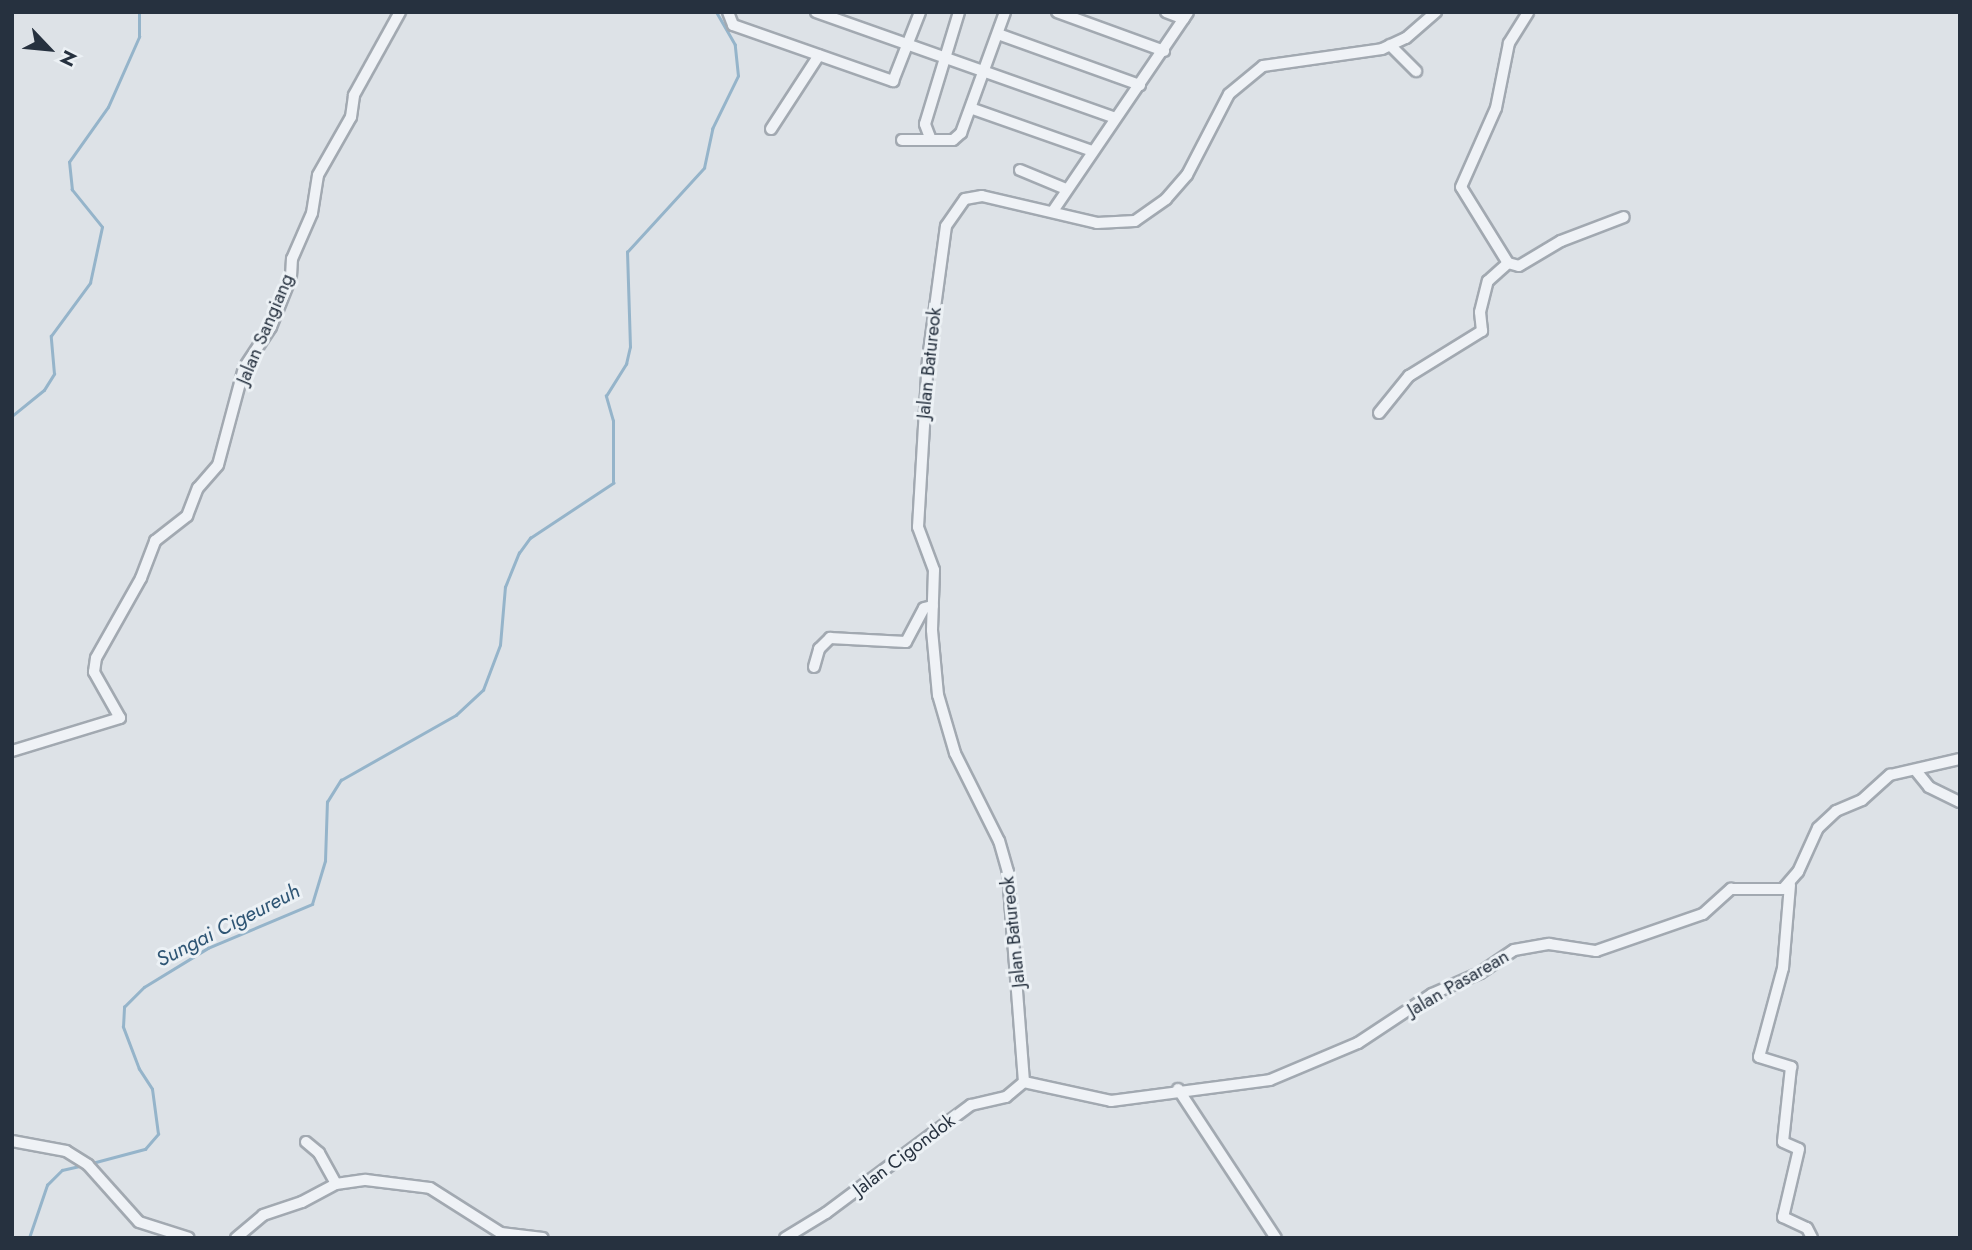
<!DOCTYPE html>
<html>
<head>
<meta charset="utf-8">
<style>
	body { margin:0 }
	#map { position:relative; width:1972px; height:1250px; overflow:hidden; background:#dde2e7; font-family:Jost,sans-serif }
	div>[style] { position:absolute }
	.stream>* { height:2.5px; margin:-1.25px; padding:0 1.25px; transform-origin:1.25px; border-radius:1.25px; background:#95b4ca }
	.roads { filter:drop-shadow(2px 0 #a2a9b1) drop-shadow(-2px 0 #a2a9b1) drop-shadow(0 2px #a2a9b1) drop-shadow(0 -2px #a2a9b1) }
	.street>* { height:10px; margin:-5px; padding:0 5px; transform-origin:5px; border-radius:5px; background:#eff2f6 }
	span { translate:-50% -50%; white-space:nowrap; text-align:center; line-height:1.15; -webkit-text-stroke:6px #ecf1f5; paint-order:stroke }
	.street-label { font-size:19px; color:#26313f }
	.water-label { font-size:21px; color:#2e5574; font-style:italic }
	.frame { position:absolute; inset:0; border:14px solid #26313f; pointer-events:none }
	.north { position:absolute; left:14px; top:14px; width:70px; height:70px; -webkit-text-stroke:5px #ecf1f5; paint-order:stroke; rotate:116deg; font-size:19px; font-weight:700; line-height:28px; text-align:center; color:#26313f }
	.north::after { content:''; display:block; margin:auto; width:24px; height:32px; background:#26313f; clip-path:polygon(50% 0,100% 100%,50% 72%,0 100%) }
</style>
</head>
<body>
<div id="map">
	<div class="stream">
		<i style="left:12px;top:416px;width:41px;rotate:-39.1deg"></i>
		<i style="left:44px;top:390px;width:19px;rotate:-58deg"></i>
		<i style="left:54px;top:374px;width:38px;rotate:-95deg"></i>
		<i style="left:51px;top:336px;width:66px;rotate:-53.7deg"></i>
		<i style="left:90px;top:283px;width:57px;rotate:-77.9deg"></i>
		<i style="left:102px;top:227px;width:48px;rotate:-129deg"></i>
		<i style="left:72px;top:190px;width:28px;rotate:-96deg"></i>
		<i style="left:69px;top:162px;width:67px;rotate:-54.7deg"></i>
		<i style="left:108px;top:107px;width:77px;rotate:-66.1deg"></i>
		<i style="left:139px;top:37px;width:25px;rotate:-90deg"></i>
		<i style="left:92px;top:1163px;width:55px;rotate:-14.8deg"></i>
		<i style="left:145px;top:1149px;width:20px;rotate:-49deg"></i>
		<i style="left:158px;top:1134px;width:45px;rotate:-97.6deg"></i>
		<i style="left:152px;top:1089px;width:24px;rotate:-123deg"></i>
		<i style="left:139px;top:1069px;width:45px;rotate:-110.9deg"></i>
		<i style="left:123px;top:1027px;width:20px;rotate:-87deg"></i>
		<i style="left:124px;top:1007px;width:28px;rotate:-45deg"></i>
		<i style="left:144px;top:987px;width:75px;rotate:-31.4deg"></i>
		<i style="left:208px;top:948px;width:113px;rotate:-22.9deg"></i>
		<i style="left:312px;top:904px;width:45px;rotate:-73.2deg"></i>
		<i style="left:325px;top:861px;width:59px;rotate:-88.1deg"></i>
		<i style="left:327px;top:802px;width:26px;rotate:-58deg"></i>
		<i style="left:341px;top:780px;width:132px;rotate:-29.5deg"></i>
		<i style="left:456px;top:715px;width:37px;rotate:-43deg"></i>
		<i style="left:483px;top:690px;width:48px;rotate:-69.3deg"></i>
		<i style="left:500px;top:645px;width:58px;rotate:-85.1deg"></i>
		<i style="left:505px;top:587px;width:37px;rotate:-68deg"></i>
		<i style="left:519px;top:553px;width:19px;rotate:-54deg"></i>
		<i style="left:530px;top:538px;width:100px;rotate:-33.5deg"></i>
		<i style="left:613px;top:483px;width:62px;rotate:-90deg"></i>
		<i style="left:613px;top:421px;width:26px;rotate:-106deg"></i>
		<i style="left:606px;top:396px;width:38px;rotate:-58deg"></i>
		<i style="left:626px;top:364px;width:17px;rotate:-77deg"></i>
		<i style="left:630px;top:347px;width:95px;rotate:-91.8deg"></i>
		<i style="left:627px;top:252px;width:114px;rotate:-47.5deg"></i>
		<i style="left:704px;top:168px;width:40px;rotate:-78deg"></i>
		<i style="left:712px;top:129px;width:59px;rotate:-63.9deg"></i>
		<i style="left:738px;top:76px;width:31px;rotate:-96deg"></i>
		<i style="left:735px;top:45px;width:38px;rotate:-120deg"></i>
		<i style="left:29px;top:1238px;width:56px;rotate:-71.2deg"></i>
		<i style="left:47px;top:1185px;width:21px;rotate:-45deg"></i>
		<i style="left:62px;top:1170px;width:22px;rotate:-13deg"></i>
	</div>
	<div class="roads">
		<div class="street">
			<i style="left:728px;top:12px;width:14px;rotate:69deg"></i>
			<i style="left:733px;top:25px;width:170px;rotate:19.3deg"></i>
			<i style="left:893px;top:81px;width:74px;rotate:-68.6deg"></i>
			<i style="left:816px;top:12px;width:317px;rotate:19.5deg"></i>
			<i style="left:1057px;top:12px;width:114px;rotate:20deg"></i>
			<i style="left:1166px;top:12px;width:19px;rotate:21deg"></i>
			<i style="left:998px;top:34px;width:151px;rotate:19.8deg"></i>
			<i style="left:1390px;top:45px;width:37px;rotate:45deg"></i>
			<i style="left:973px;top:109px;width:126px;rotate:19.4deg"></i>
			<i style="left:771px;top:129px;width:88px;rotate:-57deg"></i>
			<i style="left:902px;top:140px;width:51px"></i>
			<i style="left:953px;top:140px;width:11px;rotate:-41deg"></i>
			<i style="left:961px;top:133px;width:129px;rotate:-70deg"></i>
			<i style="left:931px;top:140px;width:17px;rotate:-111deg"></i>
			<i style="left:925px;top:124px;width:117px;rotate:-73.1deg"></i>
			<i style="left:1020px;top:170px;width:50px;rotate:22.4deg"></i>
			<i style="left:1053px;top:211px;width:240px;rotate:-55.8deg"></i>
			<i style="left:1508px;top:263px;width:11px;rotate:15deg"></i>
			<i style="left:1519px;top:266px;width:49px;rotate:-30.8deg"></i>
			<i style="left:1561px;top:241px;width:67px;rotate:-20.9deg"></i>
			<i style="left:1379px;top:413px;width:48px;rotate:-51deg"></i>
			<i style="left:1409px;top:376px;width:86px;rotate:-31.7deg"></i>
			<i style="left:1482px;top:331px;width:19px;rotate:-96deg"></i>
			<i style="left:1480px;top:312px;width:32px;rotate:-76deg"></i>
			<i style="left:1488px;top:281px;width:27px;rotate:-42deg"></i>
			<i style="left:1508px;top:263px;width:89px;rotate:-121.7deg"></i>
			<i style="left:1461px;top:187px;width:86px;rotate:-66.1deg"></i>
			<i style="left:1496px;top:108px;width:66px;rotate:-78.7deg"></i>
			<i style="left:1509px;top:43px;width:36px;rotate:-58deg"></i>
			<i style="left:814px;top:667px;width:19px;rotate:-74deg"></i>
			<i style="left:819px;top:649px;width:16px;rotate:-45deg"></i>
			<i style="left:830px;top:638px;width:76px;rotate:3deg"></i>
			<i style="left:906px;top:642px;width:38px;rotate:-62deg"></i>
			<i style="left:924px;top:608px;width:9px;rotate:-13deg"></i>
			<i style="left:12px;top:751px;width:113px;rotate:-17deg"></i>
			<i style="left:120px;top:718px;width:53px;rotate:-119.5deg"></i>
			<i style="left:94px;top:672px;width:14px;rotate:-82deg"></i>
			<i style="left:96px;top:658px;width:92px;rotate:-60.6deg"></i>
			<i style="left:141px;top:578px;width:40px;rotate:-69deg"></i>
			<i style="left:155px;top:541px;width:41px;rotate:-38deg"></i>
			<i style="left:187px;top:516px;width:30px;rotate:-69deg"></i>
			<i style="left:198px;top:488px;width:30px;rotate:-49deg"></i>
			<i style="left:218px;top:465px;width:100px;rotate:-75deg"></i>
			<i style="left:244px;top:368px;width:49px;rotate:-56.6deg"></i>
			<i style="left:271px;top:327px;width:54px;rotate:-68.2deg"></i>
			<i style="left:291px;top:277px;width:18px;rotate:-87deg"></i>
			<i style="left:292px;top:259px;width:50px;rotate:-66.5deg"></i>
			<i style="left:312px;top:213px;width:38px;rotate:-81deg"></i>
			<i style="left:318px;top:175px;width:67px;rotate:-60.4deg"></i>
			<i style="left:351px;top:117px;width:22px;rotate:-82deg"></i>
			<i style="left:354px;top:95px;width:95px;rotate:-61deg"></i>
			<i style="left:1917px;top:772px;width:19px;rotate:51deg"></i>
			<i style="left:1929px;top:787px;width:34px;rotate:26deg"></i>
			<i style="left:1790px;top:885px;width:83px;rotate:94.8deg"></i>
			<i style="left:1783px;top:968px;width:92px;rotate:105.1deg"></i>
			<i style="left:1759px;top:1057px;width:34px;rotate:17deg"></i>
			<i style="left:1791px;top:1067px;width:75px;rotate:96.1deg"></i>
			<i style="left:1783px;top:1142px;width:17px;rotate:24deg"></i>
			<i style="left:1799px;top:1149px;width:70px;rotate:103.2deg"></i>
			<i style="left:1783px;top:1217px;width:26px;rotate:25deg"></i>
			<i style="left:1807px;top:1228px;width:11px;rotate:63deg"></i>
			<i style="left:1024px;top:1082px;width:211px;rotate:-94.4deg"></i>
			<i style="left:1008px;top:872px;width:32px;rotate:-106deg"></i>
			<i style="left:999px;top:841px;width:98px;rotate:-116.6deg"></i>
			<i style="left:955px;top:753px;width:60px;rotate:-106.3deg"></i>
			<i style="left:938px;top:695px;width:65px;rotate:-95.3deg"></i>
			<i style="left:932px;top:630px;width:60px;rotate:-88.1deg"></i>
			<i style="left:934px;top:570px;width:46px;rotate:-110.4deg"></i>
			<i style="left:918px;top:527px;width:168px;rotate:-86.6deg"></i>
			<i style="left:928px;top:359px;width:134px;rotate:-82.3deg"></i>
			<i style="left:946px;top:226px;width:33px;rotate:-55deg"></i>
			<i style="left:965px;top:199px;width:17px;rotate:-10deg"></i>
			<i style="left:982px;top:196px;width:118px;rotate:13.2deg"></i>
			<i style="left:1097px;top:223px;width:38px;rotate:-3deg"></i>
			<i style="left:1135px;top:221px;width:38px;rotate:-35deg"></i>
			<i style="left:1166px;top:199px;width:32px;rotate:-49deg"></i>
			<i style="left:1187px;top:175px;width:91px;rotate:-62.6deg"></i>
			<i style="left:1229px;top:94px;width:44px;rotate:-39.5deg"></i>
			<i style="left:1263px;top:66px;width:120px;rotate:-8.1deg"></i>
			<i style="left:1382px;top:49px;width:26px;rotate:-25deg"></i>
			<i style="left:1406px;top:38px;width:40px;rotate:-41deg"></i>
			<i style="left:1024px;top:1082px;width:89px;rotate:12.3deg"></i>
			<i style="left:1111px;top:1101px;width:160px;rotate:-7.5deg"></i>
			<i style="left:1270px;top:1080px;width:95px;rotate:-22.8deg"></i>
			<i style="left:1358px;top:1043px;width:89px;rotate:-33.5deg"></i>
			<i style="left:1432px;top:994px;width:52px;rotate:-23.6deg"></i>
			<i style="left:1480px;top:973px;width:41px;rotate:-34.1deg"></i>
			<i style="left:1514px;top:950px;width:36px;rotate:-10deg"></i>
			<i style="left:1549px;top:944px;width:48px;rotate:8.5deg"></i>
			<i style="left:1596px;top:951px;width:113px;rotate:-19.1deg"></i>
			<i style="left:1703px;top:914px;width:38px;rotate:-42deg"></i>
			<i style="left:1731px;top:889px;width:52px"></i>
			<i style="left:1783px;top:889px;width:23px;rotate:-49deg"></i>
			<i style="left:1798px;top:872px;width:48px;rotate:-65.6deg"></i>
			<i style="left:1818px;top:828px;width:25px;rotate:-43deg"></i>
			<i style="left:1836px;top:811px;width:28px;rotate:-23deg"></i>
			<i style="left:1862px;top:800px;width:38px;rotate:-42deg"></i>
			<i style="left:1890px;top:775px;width:72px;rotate:-12.9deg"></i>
			<i style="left:1178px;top:1089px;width:178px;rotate:56.7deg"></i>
			<i style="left:12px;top:1141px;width:55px;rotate:10.5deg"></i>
			<i style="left:66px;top:1151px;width:26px;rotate:32deg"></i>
			<i style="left:88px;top:1165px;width:76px;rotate:48.2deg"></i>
			<i style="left:139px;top:1222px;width:52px;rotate:17.7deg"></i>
			<i style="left:306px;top:1142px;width:17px;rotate:40deg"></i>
			<i style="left:319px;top:1153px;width:35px;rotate:61deg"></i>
			<i style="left:236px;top:1238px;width:35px;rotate:-40deg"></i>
			<i style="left:263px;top:1215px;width:41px;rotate:-18.4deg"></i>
			<i style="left:302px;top:1202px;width:38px;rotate:-28deg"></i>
			<i style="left:336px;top:1184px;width:30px;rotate:-8deg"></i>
			<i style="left:366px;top:1180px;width:64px;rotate:7.1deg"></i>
			<i style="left:430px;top:1188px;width:84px;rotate:32.4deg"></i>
			<i style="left:501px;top:1233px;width:42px;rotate:6.8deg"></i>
			<i style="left:785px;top:1238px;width:48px;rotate:-31.4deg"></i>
			<i style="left:826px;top:1213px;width:181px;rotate:-36.7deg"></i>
			<i style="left:971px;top:1105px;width:36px;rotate:-13deg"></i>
			<i style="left:1006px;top:1097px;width:23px;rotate:-40deg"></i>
		</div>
	</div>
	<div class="street-label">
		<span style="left:265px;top:329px;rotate:-67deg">Jalan Sangiang</span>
		<span style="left:929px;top:363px;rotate:-84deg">Jalan Batureok</span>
		<span style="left:1013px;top:932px;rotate:-96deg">Jalan Batureok</span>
		<span style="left:1458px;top:983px;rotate:-30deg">Jalan Pasarean</span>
		<span style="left:904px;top:1155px;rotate:-37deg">Jalan Cigondok</span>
	</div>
	<div class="water-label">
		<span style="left:228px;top:925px;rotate:-27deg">Sungai Cigeureuh</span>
	</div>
	<div class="frame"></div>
	<div class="north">N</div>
</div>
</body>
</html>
